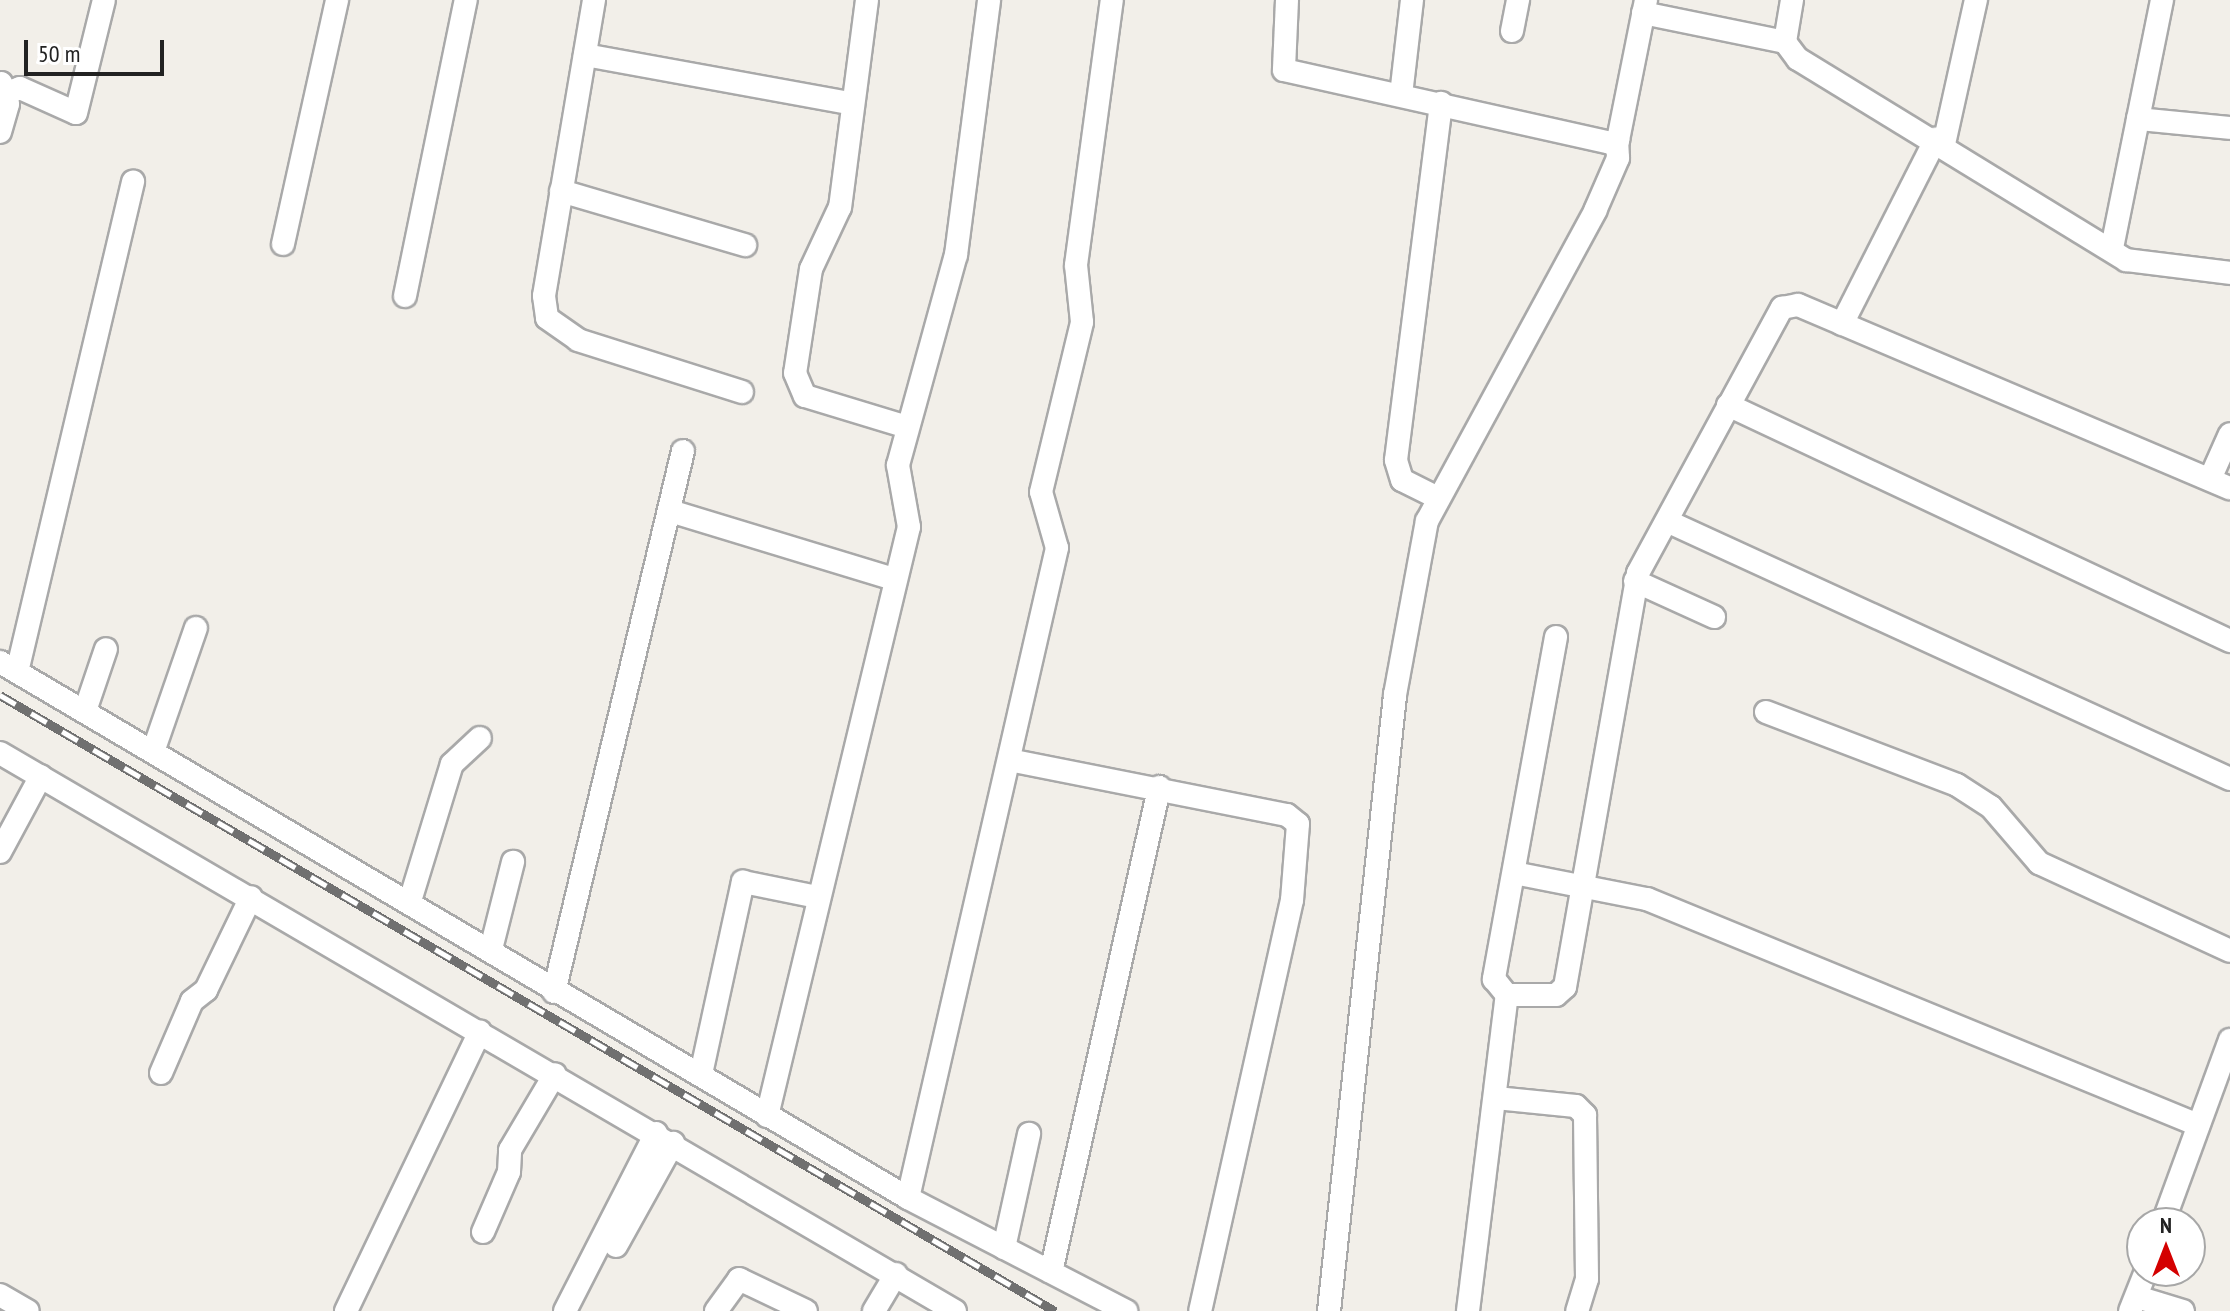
<!DOCTYPE html>
<html>
<head>
<meta charset="utf-8">
<style>
	body { margin:0 }
	#map { position:relative; width:2230px; height:1311px; overflow:hidden; background:#f2efe9; font-family:"PT Sans Narrow",sans-serif }
	div>[style] { position:absolute }
	.roads { filter:drop-shadow(2px 0 #a9a9a9) drop-shadow(-2px 0 #a9a9a9) drop-shadow(0 2px #a9a9a9) drop-shadow(0 -2px #a9a9a9) }
	.minor>* { height:22px; margin:-11px; padding:0 11px; transform-origin:11px; border-radius:11px; background:#fff }
	.rail>* { height:9px; margin-top:-4.5px; transform-origin:0; background:repeating-linear-gradient(90deg,#fff 0 18px,#707070 0 36px); box-sizing:border-box; border-block:2px solid #707070 }
	span { translate:-50% -50%; white-space:nowrap; text-align:center; line-height:1.15; -webkit-text-stroke:7px #fff; paint-order:stroke }
	.north { position:absolute; left:2126px; top:1207px; width:80px; height:80px; box-sizing:border-box; background:#fff; border:2px solid #a7a7a7; border-radius:50%; rotate:0deg; font-size:22px; font-weight:700; line-height:32px; text-align:center; color:#222 }
	.north::after { content:''; display:block; margin:auto; width:28px; height:36px; background:#d40000; clip-path:polygon(50% 0,100% 100%,50% 72%,0 100%) }
	.scale { position:absolute; left:24px; top:40px; width:140px; height:36px; box-sizing:border-box; border:4px solid #222; border-top:0; padding-left:10px; font-size:24px; line-height:28px; white-space:nowrap; color:#222; -webkit-text-stroke:6px #fff; paint-order:stroke }
</style>
</head>
<body>
<div id="map">
	<div class="roads">
		<div class="minor">
			<i style="left:594px;top:0;width:300px;rotate:99.6deg"></i>
			<i style="left:544px;top:296px;width:22px;rotate:82deg"></i>
			<i style="left:547px;top:318px;width:38px;rotate:35deg"></i>
			<i style="left:578px;top:340px;width:172px;rotate:17.6deg"></i>
			<i style="left:867px;top:0;width:209px;rotate:97.4deg"></i>
			<i style="left:840px;top:207px;width:68px;rotate:115.1deg"></i>
			<i style="left:811px;top:269px;width:105px;rotate:98.7deg"></i>
			<i style="left:795px;top:373px;width:25px;rotate:67deg"></i>
			<i style="left:805px;top:396px;width:107px;rotate:16.9deg"></i>
			<i style="left:1287px;top:0;width:70px;rotate:92.5deg"></i>
			<i style="left:1284px;top:70px;width:334px;rotate:12.6deg"></i>
			<i style="left:1610px;top:143px;width:9px;rotate:-21deg"></i>
			<i style="left:1618px;top:140px;width:143px;rotate:-78.7deg"></i>
			<i style="left:1792px;top:0;width:43px;rotate:99.5deg"></i>
			<i style="left:1785px;top:42px;width:21px;rotate:53deg"></i>
			<i style="left:1798px;top:59px;width:385px;rotate:31.5deg"></i>
			<i style="left:2126px;top:260px;width:105px;rotate:7.1deg"></i>
			<i style="left:1643px;top:13px;width:145px;rotate:11.5deg"></i>
			<i style="left:1512px;top:31px;width:32px;rotate:-79deg"></i>
			<i style="left:585px;top:55px;width:269px;rotate:10.3deg"></i>
			<i style="left:7px;top:93px;width:14px;rotate:-21deg"></i>
			<i style="left:20px;top:88px;width:61px;rotate:24.1deg"></i>
			<i style="left:76px;top:113px;width:116px;rotate:-76.1deg"></i>
			<i style="left:1401px;top:95px;width:96px;rotate:-83.4deg"></i>
			<i style="left:2138px;top:119px;width:92px;rotate:5.6deg"></i>
			<i style="left:0;top:132px;width:29px;rotate:-74deg"></i>
			<i style="left:8px;top:104px;width:22px;rotate:-108deg"></i>
			<i style="left:1944px;top:144px;width:148px;rotate:-77.5deg"></i>
			<i style="left:561px;top:191px;width:192px;rotate:16.4deg"></i>
			<i style="left:283px;top:244px;width:250px;rotate:-77.5deg"></i>
			<i style="left:2112px;top:248px;width:253px;rotate:-78.6deg"></i>
			<i style="left:405px;top:296px;width:302px;rotate:-78.4deg"></i>
			<i style="left:1842px;top:324px;width:208px;rotate:-63.1deg"></i>
			<i style="left:1728px;top:405px;width:555px;rotate:25.18deg"></i>
			<i style="left:2210px;top:479px;width:49px;rotate:-66deg"></i>
			<i style="left:1438px;top:498px;width:40px;rotate:-153.4deg"></i>
			<i style="left:1402px;top:480px;width:21px;rotate:-107deg"></i>
			<i style="left:1396px;top:460px;width:360px;rotate:-82.8deg"></i>
			<i style="left:670px;top:511px;width:234px;rotate:16.9deg"></i>
			<i style="left:1669px;top:522px;width:617px;rotate:24.61deg"></i>
			<i style="left:1635px;top:581px;width:87px;rotate:24.5deg"></i>
			<i style="left:1556px;top:637px;width:348px;rotate:100.3deg"></i>
			<i style="left:1494px;top:979px;width:21px;rotate:51deg"></i>
			<i style="left:1507px;top:995px;width:49px"></i>
			<i style="left:1556px;top:995px;width:12px;rotate:-42deg"></i>
			<i style="left:1565px;top:987px;width:420px;rotate:-80deg"></i>
			<i style="left:1638px;top:573px;width:302px;rotate:-61.5deg"></i>
			<i style="left:1782px;top:308px;width:16px;rotate:-11deg"></i>
			<i style="left:1798px;top:305px;width:469px;rotate:23deg"></i>
			<i style="left:0;top:662px;width:1054px;rotate:30.55deg"></i>
			<i style="left:908px;top:1198px;width:246px;rotate:27.4deg"></i>
			<i style="left:17px;top:672px;width:504px;rotate:-76.68deg"></i>
			<i style="left:86px;top:708px;width:62px;rotate:-71.3deg"></i>
			<i style="left:1766px;top:712px;width:204px;rotate:20.9deg"></i>
			<i style="left:1957px;top:785px;width:40px;rotate:32.9deg"></i>
			<i style="left:1991px;top:807px;width:74px;rotate:49.4deg"></i>
			<i style="left:2039px;top:863px;width:210px;rotate:24.7deg"></i>
			<i style="left:154px;top:749px;width:128px;rotate:-70.9deg"></i>
			<i style="left:0;top:753px;width:1106px;rotate:30.3deg"></i>
			<i style="left:1009px;top:760px;width:283px;rotate:11.2deg"></i>
			<i style="left:1287px;top:815px;width:14px;rotate:39deg"></i>
			<i style="left:1298px;top:824px;width:76px;rotate:94.5deg"></i>
			<i style="left:1292px;top:900px;width:421px;rotate:102.6deg"></i>
			<i style="left:0;top:852px;width:86px;rotate:-61.7deg"></i>
			<i style="left:1514px;top:873px;width:136px;rotate:11.1deg"></i>
			<i style="left:1647px;top:899px;width:596px;rotate:22.3deg"></i>
			<i style="left:410px;top:901px;width:143px;rotate:-73deg"></i>
			<i style="left:452px;top:764px;width:38px;rotate:-43deg"></i>
			<i style="left:491px;top:949px;width:90px;rotate:-75.8deg"></i>
			<i style="left:554px;top:992px;width:556px;rotate:-76.59deg"></i>
			<i style="left:161px;top:1073px;width:78px;rotate:-66.7deg"></i>
			<i style="left:192px;top:1001px;width:18px;rotate:-38deg"></i>
			<i style="left:206px;top:990px;width:103px;rotate:-64.2deg"></i>
			<i style="left:701px;top:1074px;width:197px;rotate:-77.7deg"></i>
			<i style="left:743px;top:882px;width:76px;rotate:11.5deg"></i>
			<i style="left:1496px;top:1098px;width:80px;rotate:5.7deg"></i>
			<i style="left:1576px;top:1106px;width:13px;rotate:45deg"></i>
			<i style="left:1585px;top:1115px;width:164px;rotate:89.3deg"></i>
			<i style="left:1587px;top:1279px;width:34px;rotate:107deg"></i>
			<i style="left:767px;top:1116px;width:606px;rotate:-76.45deg"></i>
			<i style="left:909px;top:527px;width:63px;rotate:-100.1deg"></i>
			<i style="left:898px;top:465px;width:218px;rotate:-74.6deg"></i>
			<i style="left:956px;top:255px;width:257px;rotate:-82.6deg"></i>
			<i style="left:908px;top:1198px;width:667px;rotate:-77.09deg"></i>
			<i style="left:1057px;top:548px;width:58px;rotate:-105.9deg"></i>
			<i style="left:1041px;top:492px;width:175px;rotate:-76.4deg"></i>
			<i style="left:1082px;top:322px;width:57px;rotate:-96deg"></i>
			<i style="left:1076px;top:265px;width:267px;rotate:-82.3deg"></i>
			<i style="left:2163px;top:1223px;width:195px;rotate:-69.9deg"></i>
			<i style="left:483px;top:1232px;width:65px;rotate:-66.6deg"></i>
			<i style="left:509px;top:1172px;width:22px;rotate:-87deg"></i>
			<i style="left:510px;top:1150px;width:88px;rotate:-59.4deg"></i>
			<i style="left:616px;top:1246px;width:118px;rotate:-61deg"></i>
			<i style="left:1004px;top:1248px;width:117px;rotate:-77.6deg"></i>
			<i style="left:1051px;top:1272px;width:497px;rotate:-77.4deg"></i>
			<i style="left:0;top:1295px;width:32px;rotate:30deg"></i>
			<i style="left:2137px;top:1297px;width:48px;rotate:16.9deg"></i>
			<i style="left:346px;top:1311px;width:310px;rotate:-64.4deg"></i>
			<i style="left:565px;top:1311px;width:200px;rotate:-62.9deg"></i>
			<i style="left:716px;top:1311px;width:39px;rotate:-54deg"></i>
			<i style="left:739px;top:1279px;width:74px;rotate:25.5deg"></i>
			<i style="left:874px;top:1311px;width:43px;rotate:-59.3deg"></i>
			<i style="left:1329px;top:1311px;width:620px;rotate:-83.88deg"></i>
			<i style="left:1395px;top:695px;width:177px;rotate:-79.6deg"></i>
			<i style="left:1427px;top:521px;width:353px;rotate:-61.5deg"></i>
			<i style="left:1595px;top:211px;width:58px;rotate:-66.5deg"></i>
			<i style="left:1618px;top:158px;width:17px;rotate:-93deg"></i>
			<i style="left:1468px;top:1311px;width:318px;rotate:-83deg"></i>
			<i style="left:2130px;top:1311px;width:43px;rotate:-68.2deg"></i>
		</div>
	</div>
	<div class="rail">
		<i style="left:0;top:695px;width:1222px;rotate:30.28deg"></i>
	</div>
	<div class="north">N</div>
	<div class="scale">50 m</div>
</div>
</body>
</html>
